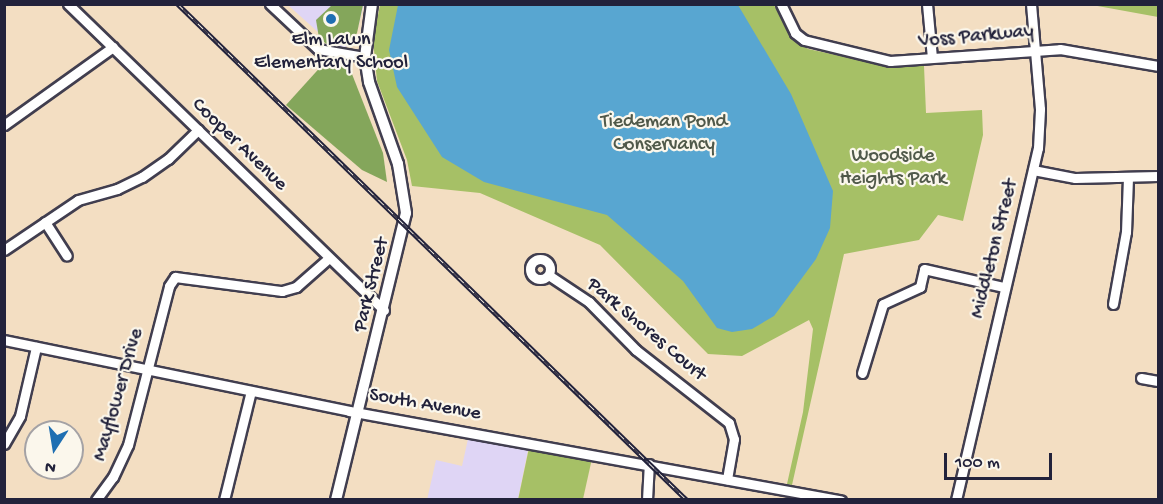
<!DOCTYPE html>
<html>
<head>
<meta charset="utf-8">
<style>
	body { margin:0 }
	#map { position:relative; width:1163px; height:504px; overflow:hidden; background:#f3dec2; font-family:"Gochi Hand",sans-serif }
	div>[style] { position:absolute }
	.built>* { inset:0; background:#dfd5f5 }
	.green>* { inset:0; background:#a6c066 }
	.forest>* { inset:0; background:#84a65b }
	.water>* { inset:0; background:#58a6d1 }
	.roads { filter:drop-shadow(2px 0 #413e4f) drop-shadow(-2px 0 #413e4f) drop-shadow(0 2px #413e4f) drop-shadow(0 -2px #413e4f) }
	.minor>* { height:9px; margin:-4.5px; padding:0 4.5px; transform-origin:4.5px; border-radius:4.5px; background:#fff }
	.minor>.ring { margin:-4.5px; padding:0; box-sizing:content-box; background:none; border:9px solid #fff; border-radius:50% }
	.major>* { height:10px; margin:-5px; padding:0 5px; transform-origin:5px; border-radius:5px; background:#fff }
	.rail>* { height:4.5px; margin-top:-2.25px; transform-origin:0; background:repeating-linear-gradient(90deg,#fbf7ec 0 7px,#22223b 0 14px); box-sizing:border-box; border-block:2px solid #22223b }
	.dots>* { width:16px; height:16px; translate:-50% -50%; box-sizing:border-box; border:3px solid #fbf7ec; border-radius:50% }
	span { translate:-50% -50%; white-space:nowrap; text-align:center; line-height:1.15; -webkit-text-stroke:4.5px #fbf7ec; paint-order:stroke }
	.street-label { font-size:20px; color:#22223b }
	.poi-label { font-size:20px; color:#22223b }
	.park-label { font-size:20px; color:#50594a }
	.frame { position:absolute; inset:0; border:6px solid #22223b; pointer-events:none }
	.north { position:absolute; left:24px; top:420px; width:60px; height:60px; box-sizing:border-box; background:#fbf7ec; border:2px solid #a4a2a5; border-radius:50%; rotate:192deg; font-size:16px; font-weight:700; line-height:24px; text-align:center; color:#22223b }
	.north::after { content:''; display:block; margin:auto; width:21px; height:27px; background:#1f6fb2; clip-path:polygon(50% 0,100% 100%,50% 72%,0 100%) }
	.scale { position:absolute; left:944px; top:453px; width:108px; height:27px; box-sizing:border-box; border:3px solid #22223b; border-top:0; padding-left:8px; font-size:18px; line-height:21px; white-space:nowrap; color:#22223b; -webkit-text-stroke:4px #fbf7ec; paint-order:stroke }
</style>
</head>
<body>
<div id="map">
	<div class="built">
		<i style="clip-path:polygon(288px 5px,364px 5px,354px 42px,339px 51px)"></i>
		<i style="clip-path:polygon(468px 439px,528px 450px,518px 499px,427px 500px,436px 460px,462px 466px)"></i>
	</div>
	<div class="green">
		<i style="clip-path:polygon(380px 5px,774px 5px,790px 35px,808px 49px,887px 66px,924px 66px,926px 113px,982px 110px,983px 135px,963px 221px,938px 215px,919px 240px,844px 254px,792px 485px,787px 484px,803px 412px,813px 329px,809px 320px,742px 356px,708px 354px,600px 245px,480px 193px,412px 186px,407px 160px,377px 81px,373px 40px)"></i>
		<i style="clip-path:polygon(1092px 5px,1158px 5px,1158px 17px)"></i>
		<i style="clip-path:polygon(530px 443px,593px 454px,583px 499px,518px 500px)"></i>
	</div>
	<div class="forest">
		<i style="clip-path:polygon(332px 5px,363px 5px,357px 33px,349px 44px,329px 46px,319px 38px,316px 20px)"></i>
		<i style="clip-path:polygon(325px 62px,350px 69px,383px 153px,387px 182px,362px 170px,286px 105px)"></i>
	</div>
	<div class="water">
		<i style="clip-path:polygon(398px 5px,738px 5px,791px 94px,833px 191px,830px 228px,816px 259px,774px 316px,752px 329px,732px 332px,717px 328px,683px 281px,607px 215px,484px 182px,442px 157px,397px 87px,389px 50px)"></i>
	</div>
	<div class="roads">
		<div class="minor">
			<i style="left:68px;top:4px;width:440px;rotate:44.1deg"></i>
			<i style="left:270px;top:4px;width:66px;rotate:43.2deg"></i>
			<i style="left:318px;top:49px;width:48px;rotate:9.7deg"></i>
			<i style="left:781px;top:4px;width:32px;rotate:64deg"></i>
			<i style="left:795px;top:33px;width:11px;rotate:38deg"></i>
			<i style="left:804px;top:40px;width:89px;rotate:13.7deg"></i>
			<i style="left:890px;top:61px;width:170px;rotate:-4deg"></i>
			<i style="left:1060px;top:49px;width:99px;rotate:9.8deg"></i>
			<i style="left:927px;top:4px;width:54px;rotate:84.7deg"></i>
			<i style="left:4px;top:125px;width:134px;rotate:-35.6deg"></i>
			<i style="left:1033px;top:170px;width:43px;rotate:10.8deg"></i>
			<i style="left:1075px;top:178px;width:83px;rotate:-1.4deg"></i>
			<i style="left:45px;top:222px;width:40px;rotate:57.1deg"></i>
			<i style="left:4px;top:250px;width:89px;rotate:-34deg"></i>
			<i style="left:78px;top:200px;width:41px;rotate:-15.8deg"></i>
			<i style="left:117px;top:189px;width:28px;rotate:-26deg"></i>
			<i style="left:142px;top:177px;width:32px;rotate:-35deg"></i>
			<i style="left:168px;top:159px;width:42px;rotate:-44deg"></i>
			<i class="ring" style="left:530px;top:259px;width:11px;height:11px"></i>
			<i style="left:550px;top:276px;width:47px;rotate:33.7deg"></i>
			<i style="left:589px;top:302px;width:67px;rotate:45.6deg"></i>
			<i style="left:636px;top:350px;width:118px;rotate:38.1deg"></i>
			<i style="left:729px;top:423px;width:17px;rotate:73deg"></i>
			<i style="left:734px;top:439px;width:41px;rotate:99.9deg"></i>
			<i style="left:1113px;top:304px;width:73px;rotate:-79.8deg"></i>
			<i style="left:1126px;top:232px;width:55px;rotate:-87.9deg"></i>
			<i style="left:4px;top:340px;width:352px;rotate:11.6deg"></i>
			<i style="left:349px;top:411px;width:500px;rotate:10.3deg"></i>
			<i style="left:862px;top:373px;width:72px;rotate:-73.1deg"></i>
			<i style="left:883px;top:304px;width:41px;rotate:-24.7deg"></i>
			<i style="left:920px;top:287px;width:18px;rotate:-77deg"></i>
			<i style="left:924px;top:269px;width:81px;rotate:12.8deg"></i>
			<i style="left:1141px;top:378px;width:17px;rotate:10deg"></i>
			<i style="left:4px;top:444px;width:32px;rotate:-60deg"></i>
			<i style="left:20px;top:416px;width:71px;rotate:-76.9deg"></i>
			<i style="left:96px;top:500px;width:29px;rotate:-54deg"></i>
			<i style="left:113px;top:477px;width:35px;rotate:-65deg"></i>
			<i style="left:128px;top:445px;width:164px;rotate:-75.5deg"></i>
			<i style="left:169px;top:286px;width:11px;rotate:-56deg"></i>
			<i style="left:175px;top:277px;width:108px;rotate:7.5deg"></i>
			<i style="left:282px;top:291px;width:15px;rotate:-16deg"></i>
			<i style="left:296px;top:287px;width:44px;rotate:-41.3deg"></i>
			<i style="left:224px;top:500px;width:112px;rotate:-76.1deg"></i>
			<i style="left:647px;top:500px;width:36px;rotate:-87deg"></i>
			<i style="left:956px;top:500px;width:361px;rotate:-76.9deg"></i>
			<i style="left:1038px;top:148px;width:39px;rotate:-87deg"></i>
			<i style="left:1040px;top:109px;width:105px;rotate:-94.9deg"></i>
		</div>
		<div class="major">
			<i style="left:336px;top:500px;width:295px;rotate:-76.3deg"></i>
			<i style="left:406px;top:213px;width:50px;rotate:-99.3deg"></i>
			<i style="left:398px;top:164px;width:87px;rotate:-109.5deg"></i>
			<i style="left:369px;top:82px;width:25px;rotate:-99deg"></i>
			<i style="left:365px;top:57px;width:53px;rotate:-82.5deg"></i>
		</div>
	</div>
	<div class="rail">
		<i style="left:178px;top:4px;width:711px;rotate:44.26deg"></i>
	</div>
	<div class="dots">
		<i style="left:331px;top:19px;background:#1f6fb2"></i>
	</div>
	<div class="street-label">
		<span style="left:976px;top:37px;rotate:-5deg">Voss Parkway</span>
		<span style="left:239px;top:145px;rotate:44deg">Cooper Avenue</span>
		<span style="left:995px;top:249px;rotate:-76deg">Middleton Street</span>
		<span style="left:372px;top:285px;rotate:-76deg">Park Street</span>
		<span style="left:646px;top:330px;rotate:40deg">Park Shores Court</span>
		<span style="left:119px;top:395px;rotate:-74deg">Mayflower Drive</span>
		<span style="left:425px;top:405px;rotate:10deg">South Avenue</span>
	</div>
	<div class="poi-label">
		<span style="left:331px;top:52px">Elm Lawn<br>Elementary School</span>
	</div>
	<div class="park-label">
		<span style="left:664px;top:134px">Tiedeman Pond<br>Conservancy</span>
		<span style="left:893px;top:168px">Woodside<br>Heights Park</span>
	</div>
	<div class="frame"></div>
	<div class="north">N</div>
	<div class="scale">100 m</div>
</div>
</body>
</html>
